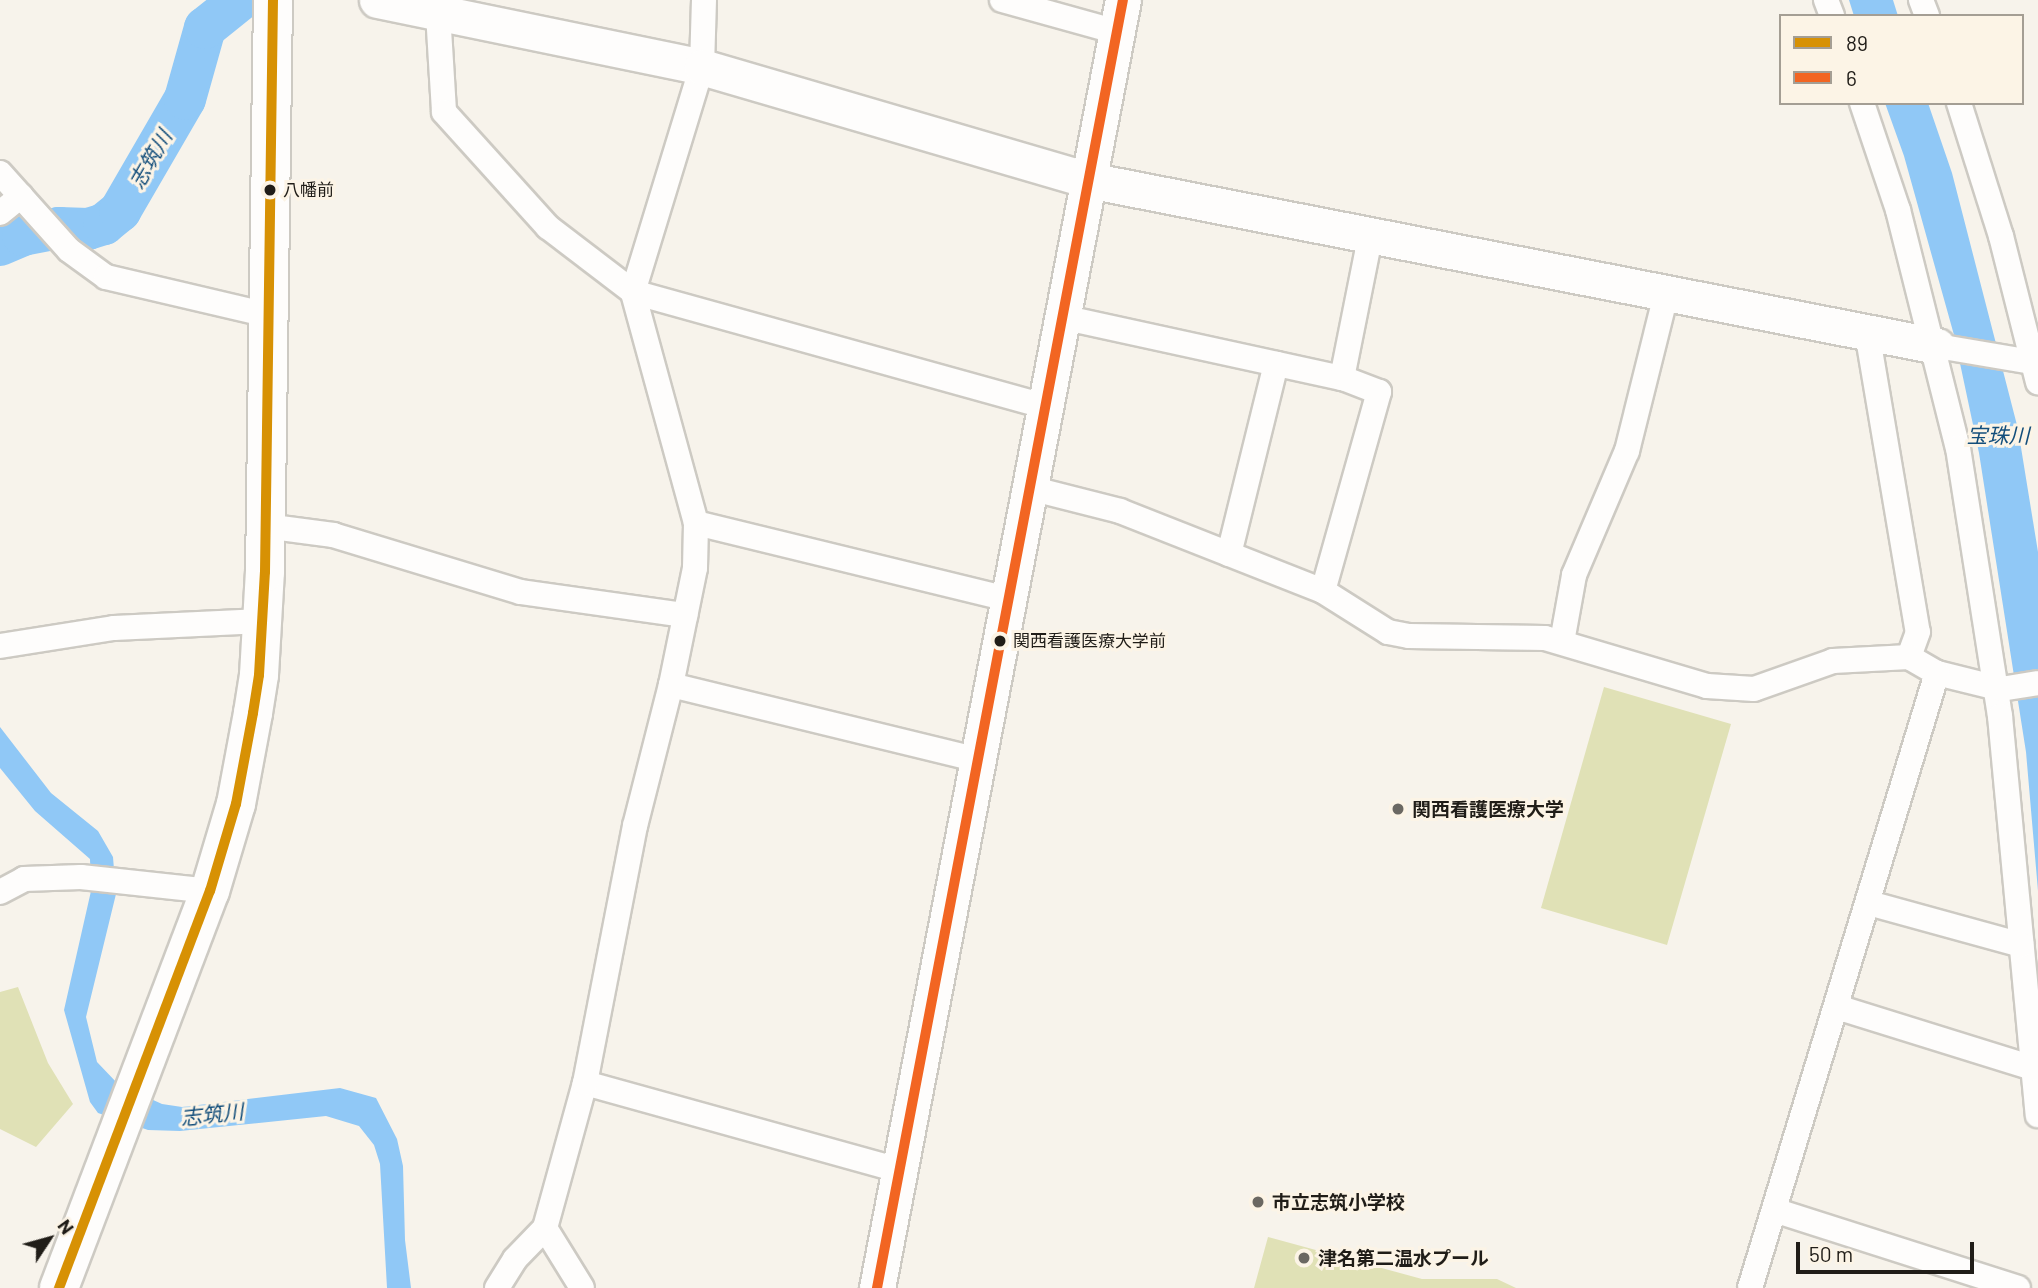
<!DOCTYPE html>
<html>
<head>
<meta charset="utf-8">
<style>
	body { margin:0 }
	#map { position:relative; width:2038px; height:1288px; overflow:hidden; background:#f7f3eb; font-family:Barlow,"Noto Sans JP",sans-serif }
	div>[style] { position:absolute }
	.green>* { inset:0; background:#e0e1b6 }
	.water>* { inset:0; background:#90c8f6 }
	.river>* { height:42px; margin:-21px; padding:0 21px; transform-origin:21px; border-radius:21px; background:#90c8f6 }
	.roads { filter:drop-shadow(2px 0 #cdcac3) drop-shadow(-2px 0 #cdcac3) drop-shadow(0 2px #cdcac3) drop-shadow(0 -2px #cdcac3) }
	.street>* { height:24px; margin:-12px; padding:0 12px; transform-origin:12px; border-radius:12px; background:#fefdfc }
	.secondary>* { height:35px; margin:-17.5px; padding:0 17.5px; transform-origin:17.5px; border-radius:17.5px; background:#fefdfc }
	.primary>* { height:38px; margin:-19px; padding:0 19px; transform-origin:19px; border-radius:19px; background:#fefdfc }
	.bus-1>* { height:10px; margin:-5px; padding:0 5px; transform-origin:5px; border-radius:5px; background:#d79104 }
	.bus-2>* { height:10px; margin:-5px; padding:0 5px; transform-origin:5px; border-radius:5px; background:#f26522 }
	.dots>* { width:19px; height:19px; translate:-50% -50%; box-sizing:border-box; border:4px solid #fcf4e6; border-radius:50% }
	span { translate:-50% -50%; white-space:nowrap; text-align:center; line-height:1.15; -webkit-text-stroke:6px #fcf4e6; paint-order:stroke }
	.bus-label { font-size:17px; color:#201d18 }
	.left { translate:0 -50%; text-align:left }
	.poi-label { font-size:19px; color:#201d18; font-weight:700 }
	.water-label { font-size:21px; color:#134e7b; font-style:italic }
	.legend { position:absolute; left:1779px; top:14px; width:245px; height:91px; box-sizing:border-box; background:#fcf4e6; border:2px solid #a49e94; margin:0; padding:9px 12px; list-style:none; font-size:21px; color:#201d18 }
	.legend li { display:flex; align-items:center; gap:14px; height:35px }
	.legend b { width:35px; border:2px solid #a49e94 }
	.north { position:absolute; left:14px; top:1204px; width:70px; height:70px; -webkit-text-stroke:5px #fcf4e6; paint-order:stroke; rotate:54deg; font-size:19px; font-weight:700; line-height:28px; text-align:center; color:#201d18 }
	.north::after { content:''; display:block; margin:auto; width:24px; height:32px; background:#201d18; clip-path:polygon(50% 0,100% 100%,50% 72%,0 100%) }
	.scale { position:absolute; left:1796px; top:1242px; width:178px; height:32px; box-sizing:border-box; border:4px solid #201d18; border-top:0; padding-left:9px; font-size:21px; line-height:24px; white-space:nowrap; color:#201d18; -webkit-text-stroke:5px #fcf4e6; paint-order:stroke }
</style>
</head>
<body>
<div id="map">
	<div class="green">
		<i style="clip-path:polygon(1604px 687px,1731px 724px,1667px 945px,1541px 908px)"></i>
		<i style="clip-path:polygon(18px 987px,48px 1063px,73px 1104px,36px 1147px,0 1129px,0 992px)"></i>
		<i style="clip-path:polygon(1268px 1237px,1422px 1279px,1497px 1279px,1516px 1288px,1254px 1288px)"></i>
	</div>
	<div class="water">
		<i style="clip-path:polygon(1849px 0,1893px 0,1898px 16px,1854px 16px)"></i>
		<i style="clip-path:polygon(1885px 103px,1928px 103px,1952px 173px,2018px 429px,2038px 552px,2038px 891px,2026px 752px,1979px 453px,1954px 335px,1904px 156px)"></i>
		<i style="clip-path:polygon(0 727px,51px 793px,98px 831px,113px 857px,116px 894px,86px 1017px,97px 1062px,118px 1084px,162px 1104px,182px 1107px,340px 1088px,376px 1098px,397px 1139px,403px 1166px,405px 1240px,411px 1288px,387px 1288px,380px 1164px,374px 1145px,359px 1126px,326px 1116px,180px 1131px,148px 1130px,98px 1113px,90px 1102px,64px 1010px,91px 891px,90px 859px,35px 811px,0 768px)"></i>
	</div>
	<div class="river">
		<i style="left:0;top:245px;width:25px;rotate:-23deg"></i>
		<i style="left:23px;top:235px;width:37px;rotate:-11deg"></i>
		<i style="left:59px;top:228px;width:29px;rotate:2deg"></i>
		<i style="left:88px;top:229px;width:17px;rotate:-17deg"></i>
		<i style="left:104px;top:224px;width:21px;rotate:-39deg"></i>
		<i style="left:120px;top:211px;width:129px;rotate:-59.9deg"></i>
		<i style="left:185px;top:99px;width:74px;rotate:-74.3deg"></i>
		<i style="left:205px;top:28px;width:45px;rotate:-38.7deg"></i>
	</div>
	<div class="roads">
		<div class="street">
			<i style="left:440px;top:0;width:13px;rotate:99deg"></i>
			<i style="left:438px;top:13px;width:99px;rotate:86.5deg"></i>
			<i style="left:444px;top:112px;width:155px;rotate:47.9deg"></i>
			<i style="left:548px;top:227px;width:107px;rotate:37.4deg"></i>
			<i style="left:633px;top:292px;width:427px;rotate:15.5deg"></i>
			<i style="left:1002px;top:0;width:119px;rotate:15.5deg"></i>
			<i style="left:1826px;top:0;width:17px;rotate:69deg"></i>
			<i style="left:1921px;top:0;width:17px;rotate:69deg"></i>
			<i style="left:1862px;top:103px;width:113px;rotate:71.4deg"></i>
			<i style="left:1898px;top:210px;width:245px;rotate:75.9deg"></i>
			<i style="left:1958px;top:448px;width:271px;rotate:81.1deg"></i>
			<i style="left:2000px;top:716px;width:401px;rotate:84.6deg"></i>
			<i style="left:1959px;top:103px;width:139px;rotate:72.5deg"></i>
			<i style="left:2001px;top:236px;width:151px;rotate:75.8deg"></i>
			<i style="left:0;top:173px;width:103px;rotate:48.1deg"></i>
			<i style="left:69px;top:250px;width:46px;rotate:36.1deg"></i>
			<i style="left:106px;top:277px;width:166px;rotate:13.2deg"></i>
			<i style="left:0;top:213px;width:27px;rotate:-39deg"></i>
			<i style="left:1062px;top:317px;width:287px;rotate:12.3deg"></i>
			<i style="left:1342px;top:378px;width:148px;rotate:-78.7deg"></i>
			<i style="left:1867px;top:332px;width:304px;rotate:80.4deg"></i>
			<i style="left:1918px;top:632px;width:27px;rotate:110deg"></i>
			<i style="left:1937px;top:346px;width:102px;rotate:9.6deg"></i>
			<i style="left:1030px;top:488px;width:93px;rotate:14.3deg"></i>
			<i style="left:1120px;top:511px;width:218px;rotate:21.5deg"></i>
			<i style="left:1323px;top:591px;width:77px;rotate:32.2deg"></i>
			<i style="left:1388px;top:632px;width:21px;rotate:11deg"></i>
			<i style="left:1409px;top:636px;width:136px;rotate:0.8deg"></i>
			<i style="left:1545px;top:638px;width:169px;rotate:16.5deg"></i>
			<i style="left:1707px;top:686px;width:47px;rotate:3.7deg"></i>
			<i style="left:1754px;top:689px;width:84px;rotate:-19.5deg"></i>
			<i style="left:1833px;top:661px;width:76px;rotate:-3deg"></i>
			<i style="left:1909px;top:657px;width:32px;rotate:30deg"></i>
			<i style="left:1937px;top:673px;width:66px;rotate:14deg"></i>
			<i style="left:2001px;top:689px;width:37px;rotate:-9deg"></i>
			<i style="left:696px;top:523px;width:321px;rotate:13.7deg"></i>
			<i style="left:265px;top:526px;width:69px;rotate:7.5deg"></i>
			<i style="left:333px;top:535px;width:196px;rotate:16.9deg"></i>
			<i style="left:521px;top:592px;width:166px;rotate:8deg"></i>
			<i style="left:1229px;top:554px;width:196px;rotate:-76.1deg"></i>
			<i style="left:1323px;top:591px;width:207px;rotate:-74.3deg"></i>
			<i style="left:1379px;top:392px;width:40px;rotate:-159deg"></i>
			<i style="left:1562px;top:642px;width:68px;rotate:-79.8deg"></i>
			<i style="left:1574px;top:575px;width:135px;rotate:-66.9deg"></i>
			<i style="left:1627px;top:451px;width:165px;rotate:-76deg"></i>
			<i style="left:0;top:646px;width:115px;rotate:-9deg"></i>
			<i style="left:114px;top:628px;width:148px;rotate:-2.7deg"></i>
			<i style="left:671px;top:685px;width:316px;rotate:13.7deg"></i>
			<i style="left:0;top:892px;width:27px;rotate:-28deg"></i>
			<i style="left:24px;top:879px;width:57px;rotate:-2deg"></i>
			<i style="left:81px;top:877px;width:130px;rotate:6.2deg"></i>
			<i style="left:1869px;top:903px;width:158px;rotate:15.4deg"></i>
			<i style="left:1837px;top:1007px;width:205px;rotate:17.3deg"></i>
			<i style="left:585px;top:1083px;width:326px;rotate:15.5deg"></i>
			<i style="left:1774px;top:1210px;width:256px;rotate:17.7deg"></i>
			<i style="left:545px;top:1228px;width:70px;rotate:58.3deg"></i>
			<i style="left:497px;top:1288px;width:34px;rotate:-58deg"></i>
			<i style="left:515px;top:1259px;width:43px;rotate:-45.9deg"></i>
			<i style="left:545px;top:1228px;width:150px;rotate:-74.6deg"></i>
			<i style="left:585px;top:1083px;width:262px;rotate:-79deg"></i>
			<i style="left:635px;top:826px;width:146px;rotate:-75.7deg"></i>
			<i style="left:671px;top:685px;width:119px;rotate:-78.4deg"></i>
			<i style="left:695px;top:568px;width:45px;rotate:-88.7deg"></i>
			<i style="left:696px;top:523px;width:239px;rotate:-105.3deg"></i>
			<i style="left:633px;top:292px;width:235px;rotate:-73deg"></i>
			<i style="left:702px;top:67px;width:67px;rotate:-88.3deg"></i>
			<i style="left:1750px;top:1288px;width:643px;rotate:-73.09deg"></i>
		</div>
		<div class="secondary">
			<i style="left:377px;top:0;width:332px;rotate:11.6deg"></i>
			<i style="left:702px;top:67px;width:402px;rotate:16.3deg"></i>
			<i style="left:1088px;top:180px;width:865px;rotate:11.06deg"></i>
			<i style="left:877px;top:1288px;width:1311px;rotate:-79.19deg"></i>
		</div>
		<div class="primary">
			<i style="left:59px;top:1288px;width:425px;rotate:-69.2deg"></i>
			<i style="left:210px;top:891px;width:91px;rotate:-73.4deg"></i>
			<i style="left:236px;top:804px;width:93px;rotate:-79.4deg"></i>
			<i style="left:253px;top:713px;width:38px;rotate:-81deg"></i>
			<i style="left:259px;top:675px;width:103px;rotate:-86.7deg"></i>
			<i style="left:265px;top:572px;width:572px;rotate:-89.2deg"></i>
		</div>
	</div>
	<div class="bus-1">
		<i style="left:59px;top:1288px;width:425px;rotate:-69.2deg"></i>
		<i style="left:210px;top:891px;width:91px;rotate:-73.4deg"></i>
		<i style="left:236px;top:804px;width:93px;rotate:-79.4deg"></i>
		<i style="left:253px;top:713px;width:38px;rotate:-81deg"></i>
		<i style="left:259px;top:675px;width:103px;rotate:-86.7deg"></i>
		<i style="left:265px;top:572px;width:572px;rotate:-89.2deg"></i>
	</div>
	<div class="bus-2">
		<i style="left:877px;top:1288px;width:1311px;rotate:-79.19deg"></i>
	</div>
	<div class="dots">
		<i style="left:270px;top:190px;background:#201d18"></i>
		<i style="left:1000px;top:641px;background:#201d18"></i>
		<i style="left:1398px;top:809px;background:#6b6862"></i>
		<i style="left:1258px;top:1202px;background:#6b6862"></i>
		<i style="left:1304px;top:1258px;background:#6b6862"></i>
	</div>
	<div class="bus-label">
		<span class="left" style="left:283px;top:190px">八幡前</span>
		<span class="left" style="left:1013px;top:641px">関西看護医療大学前</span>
	</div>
	<div class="poi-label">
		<span class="left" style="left:1412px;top:809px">関西看護医療大学</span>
		<span class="left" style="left:1272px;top:1202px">市立志筑小学校</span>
		<span class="left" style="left:1318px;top:1258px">津名第二温水プール</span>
	</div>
	<div class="water-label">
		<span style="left:150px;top:159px;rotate:-60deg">志筑川</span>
		<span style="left:1998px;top:435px">宝珠川</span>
		<span style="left:212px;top:1114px;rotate:-6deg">志筑川</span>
	</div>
	<ul class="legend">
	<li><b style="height:9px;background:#d79104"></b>89</li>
	<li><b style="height:9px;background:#f26522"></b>6</li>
	</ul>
	<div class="north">N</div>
	<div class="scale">50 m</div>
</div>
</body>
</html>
